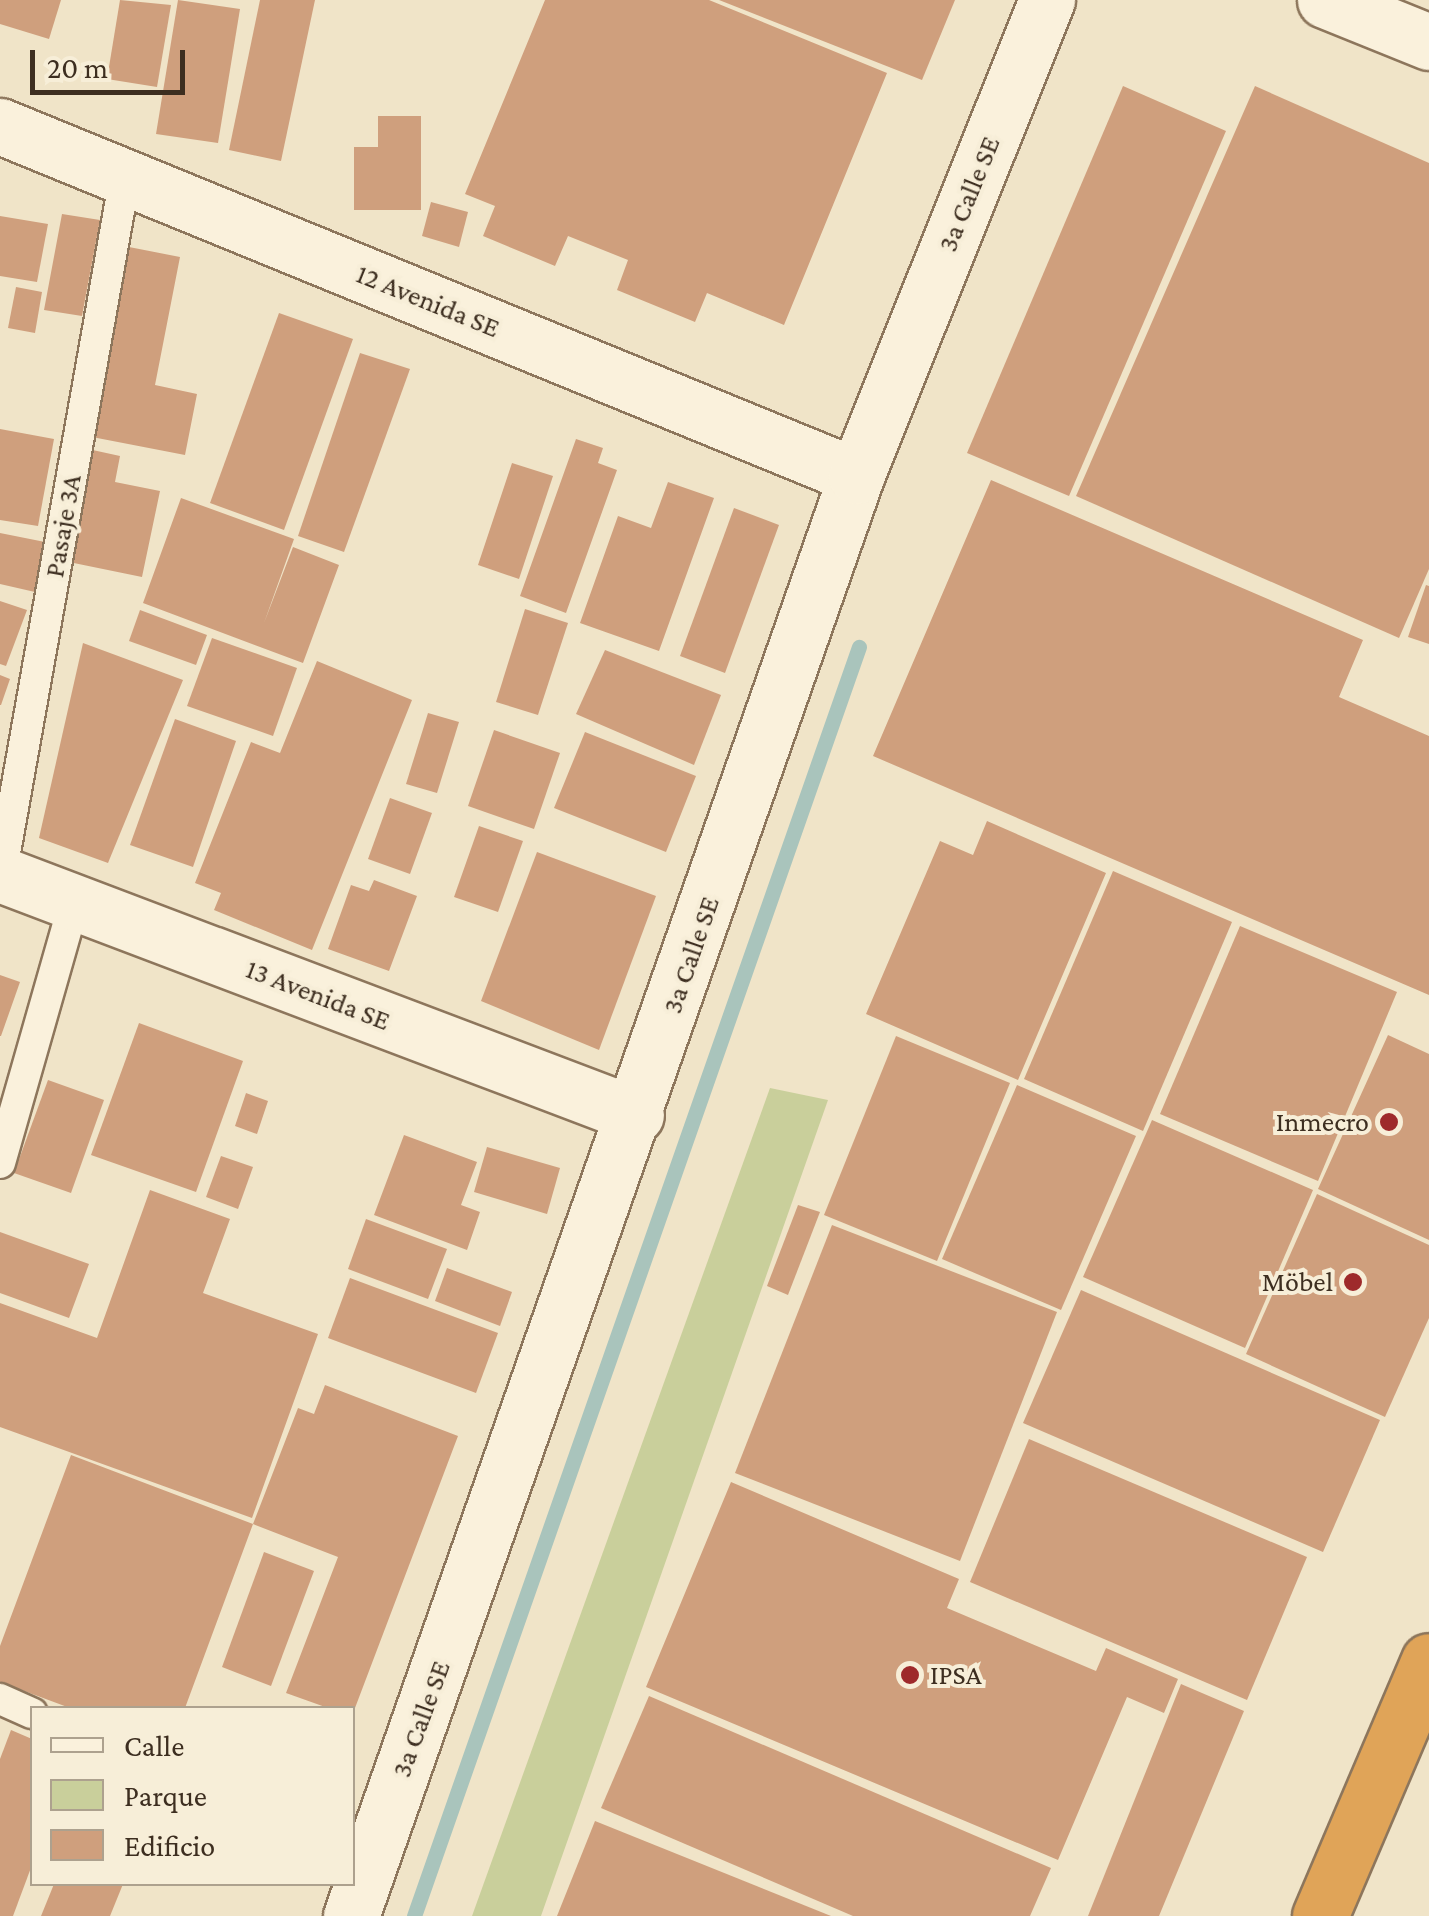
<!DOCTYPE html>
<html>
<head>
<meta charset="utf-8">
<style>
	body { margin:0 }
	#map { position:relative; width:1429px; height:1916px; overflow:hidden; background:#f0e4c8; font-family:"Crimson Pro",serif }
	div>[style] { position:absolute }
	.green>* { inset:0; background:#c9cf9b }
	.stream>* { height:15px; margin:-7.5px; padding:0 7.5px; transform-origin:7.5px; border-radius:7.5px; background:#a9c4bc }
	.building>* { inset:0; background:#cf9f7d }
	.roads { filter:drop-shadow(2px 0 #8d765c) drop-shadow(-2px 0 #8d765c) drop-shadow(0 2px #8d765c) drop-shadow(0 -2px #8d765c) }
	.lane>* { height:30px; margin:-15px; padding:0 15px; transform-origin:15px; border-radius:15px; background:#faf1dc }
	.street>* { height:55px; margin:-27.5px; padding:0 27.5px; transform-origin:27.5px; border-radius:27.5px; background:#faf1dc }
	.highway>* { height:55px; margin:-27.5px; padding:0 27.5px; transform-origin:27.5px; border-radius:27.5px; background:#e0a458 }
	.dots>* { width:28px; height:28px; translate:-50% -50%; box-sizing:border-box; border:5px solid #f7eed8; border-radius:50% }
	span { translate:-50% -50%; white-space:nowrap; text-align:center; line-height:1.15; -webkit-text-stroke:8px #f7eed8; paint-order:stroke }
	.street-label { font-size:28px; color:#3d2e20 }
	.poi-label { font-size:28px; color:#3d2e20 }
	.right { translate:-100% -50%; text-align:right }
	.left { translate:0 -50%; text-align:left }
	.legend { position:absolute; left:30px; top:1706px; width:325px; height:180px; box-sizing:border-box; background:#f7eed8; border:2px solid #ada18e; margin:0; padding:12px 18px; list-style:none; font-size:30px; color:#3d2e20 }
	.legend li { display:flex; align-items:center; gap:20px; height:50px }
	.legend b { width:50px; border:2px solid #ada18e }
	.scale { position:absolute; left:30px; top:50px; width:155px; height:45px; box-sizing:border-box; border:5px solid #3d2e20; border-top:0; padding-left:12px; font-size:30px; line-height:35px; white-space:nowrap; color:#3d2e20; -webkit-text-stroke:8px #f7eed8; paint-order:stroke }
</style>
</head>
<body>
<div id="map">
	<div class="green">
		<i style="clip-path:polygon(770px 1088px,828px 1100px,541px 1916px,472px 1916px)"></i>
	</div>
	<div class="stream">
		<i style="left:414px;top:1916px;width:1345px;rotate:-70.68deg"></i>
	</div>
	<div class="building">
		<i style="clip-path:polygon(0 0,61px 0,49px 39px,0 24px)"></i>
		<i style="clip-path:polygon(120px 0,171px 5px,157px 87px,107px 79px)"></i>
		<i style="clip-path:polygon(178px 0,240px 9px,218px 143px,156px 134px)"></i>
		<i style="clip-path:polygon(260px 0,315px 0,281px 161px,229px 150px)"></i>
		<i style="clip-path:polygon(545px 0,709px 0,887px 73px,784px 325px,707px 293px,695px 322px,617px 290px,628px 260px,568px 236px,555px 266px,483px 236px,495px 206px,465px 194px)"></i>
		<i style="clip-path:polygon(719px 0,955px 0,922px 80px)"></i>
		<i style="clip-path:polygon(1123px 86px,1226px 131px,1069px 496px,967px 453px)"></i>
		<i style="clip-path:polygon(1255px 86px,1429px 163px,1429px 569px,1399px 638px,1076px 496px)"></i>
		<i style="clip-path:polygon(378px 116px,421px 116px,421px 210px,354px 210px,354px 147px,378px 147px)"></i>
		<i style="clip-path:polygon(431px 202px,468px 212px,459px 247px,422px 236px)"></i>
		<i style="clip-path:polygon(62px 214px,100px 220px,82px 316px,44px 310px)"></i>
		<i style="clip-path:polygon(0 216px,48px 224px,37px 282px,0 276px)"></i>
		<i style="clip-path:polygon(129px 247px,180px 257px,155px 385px,197px 394px,185px 455px,92px 437px)"></i>
		<i style="clip-path:polygon(16px 287px,42px 292px,35px 333px,8px 328px)"></i>
		<i style="clip-path:polygon(279px 313px,353px 339px,284px 530px,210px 503px)"></i>
		<i style="clip-path:polygon(360px 353px,410px 369px,344px 552px,298px 536px)"></i>
		<i style="clip-path:polygon(0 429px,54px 439px,38px 526px,0 520px)"></i>
		<i style="clip-path:polygon(576px 439px,603px 448px,598px 463px,617px 470px,566px 613px,520px 596px)"></i>
		<i style="clip-path:polygon(88px 449px,120px 456px,115px 482px,160px 491px,142px 577px,64px 561px)"></i>
		<i style="clip-path:polygon(512px 463px,553px 476px,519px 579px,478px 565px)"></i>
		<i style="clip-path:polygon(991px 480px,1363px 640px,1339px 697px,1429px 736px,1429px 995px,873px 756px)"></i>
		<i style="clip-path:polygon(668px 482px,714px 498px,659px 651px,580px 623px,618px 516px,651px 528px)"></i>
		<i style="clip-path:polygon(181px 498px,294px 539px,264px 623px,293px 547px,339px 565px,303px 663px,143px 603px)"></i>
		<i style="clip-path:polygon(734px 508px,779px 525px,725px 673px,680px 656px)"></i>
		<i style="clip-path:polygon(0 533px,45px 542px,35px 592px,0 584px)"></i>
		<i style="clip-path:polygon(1426px 585px,1429px 586px,1429px 644px,1408px 637px)"></i>
		<i style="clip-path:polygon(0 601px,27px 610px,6px 666px,0 664px)"></i>
		<i style="clip-path:polygon(525px 609px,568px 623px,538px 715px,496px 702px)"></i>
		<i style="clip-path:polygon(140px 610px,207px 635px,196px 665px,129px 641px)"></i>
		<i style="clip-path:polygon(212px 638px,297px 668px,273px 736px,187px 706px)"></i>
		<i style="clip-path:polygon(83px 643px,183px 680px,108px 863px,39px 838px)"></i>
		<i style="clip-path:polygon(605px 650px,721px 695px,694px 765px,576px 714px)"></i>
		<i style="clip-path:polygon(317px 661px,412px 700px,312px 950px,214px 910px,221px 893px,195px 883px,251px 742px,280px 753px)"></i>
		<i style="clip-path:polygon(0 675px,10px 679px,1px 705px,0 705px)"></i>
		<i style="clip-path:polygon(428px 713px,459px 722px,437px 793px,406px 784px)"></i>
		<i style="clip-path:polygon(175px 719px,236px 741px,193px 867px,130px 845px)"></i>
		<i style="clip-path:polygon(494px 730px,560px 753px,534px 829px,468px 806px)"></i>
		<i style="clip-path:polygon(585px 732px,696px 776px,666px 852px,554px 808px)"></i>
		<i style="clip-path:polygon(390px 798px,432px 813px,410px 874px,368px 859px)"></i>
		<i style="clip-path:polygon(987px 821px,1106px 873px,1018px 1080px,866px 1014px,940px 841px,973px 855px)"></i>
		<i style="clip-path:polygon(479px 826px,523px 841px,498px 912px,454px 897px)"></i>
		<i style="clip-path:polygon(537px 852px,656px 896px,599px 1050px,481px 1001px)"></i>
		<i style="clip-path:polygon(1113px 871px,1232px 922px,1143px 1131px,1024px 1079px)"></i>
		<i style="clip-path:polygon(374px 880px,417px 896px,389px 971px,328px 949px,351px 885px,369px 891px)"></i>
		<i style="clip-path:polygon(1240px 926px,1397px 992px,1318px 1181px,1160px 1114px)"></i>
		<i style="clip-path:polygon(0 975px,20px 982px,1px 1036px,0 1036px)"></i>
		<i style="clip-path:polygon(139px 1023px,243px 1061px,196px 1192px,91px 1155px)"></i>
		<i style="clip-path:polygon(1388px 1035px,1429px 1054px,1429px 1240px,1318px 1189px)"></i>
		<i style="clip-path:polygon(896px 1036px,1010px 1083px,937px 1261px,824px 1215px)"></i>
		<i style="clip-path:polygon(48px 1080px,104px 1100px,71px 1193px,14px 1173px)"></i>
		<i style="clip-path:polygon(1017px 1085px,1136px 1136px,1061px 1310px,942px 1259px)"></i>
		<i style="clip-path:polygon(246px 1093px,268px 1101px,257px 1134px,235px 1126px)"></i>
		<i style="clip-path:polygon(1152px 1120px,1313px 1190px,1245px 1348px,1083px 1277px)"></i>
		<i style="clip-path:polygon(404px 1135px,477px 1162px,461px 1205px,480px 1212px,467px 1250px,374px 1215px)"></i>
		<i style="clip-path:polygon(487px 1147px,560px 1168px,547px 1214px,474px 1192px)"></i>
		<i style="clip-path:polygon(221px 1156px,253px 1167px,238px 1209px,206px 1197px)"></i>
		<i style="clip-path:polygon(150px 1190px,230px 1219px,203px 1293px,318px 1334px,252px 1518px,0 1427px,0 1303px,97px 1338px)"></i>
		<i style="clip-path:polygon(1317px 1194px,1429px 1245px,1429px 1318px,1385px 1417px,1246px 1354px)"></i>
		<i style="clip-path:polygon(798px 1205px,820px 1212px,788px 1295px,767px 1286px)"></i>
		<i style="clip-path:polygon(366px 1219px,447px 1249px,428px 1299px,348px 1269px)"></i>
		<i style="clip-path:polygon(832px 1225px,1057px 1312px,960px 1561px,735px 1473px)"></i>
		<i style="clip-path:polygon(0 1232px,89px 1264px,69px 1318px,0 1293px)"></i>
		<i style="clip-path:polygon(447px 1268px,512px 1292px,500px 1326px,435px 1301px)"></i>
		<i style="clip-path:polygon(350px 1278px,498px 1333px,476px 1393px,328px 1338px)"></i>
		<i style="clip-path:polygon(1081px 1290px,1380px 1420px,1323px 1552px,1023px 1423px)"></i>
		<i style="clip-path:polygon(325px 1385px,458px 1436px,355px 1708px,328px 1708px,286px 1693px,338px 1557px,253px 1524px,185px 1708px,70px 1708px,0 1682px,0 1646px,71px 1455px,253px 1524px,298px 1408px,314px 1414px)"></i>
		<i style="clip-path:polygon(1029px 1439px,1307px 1557px,1247px 1700px,970px 1582px)"></i>
		<i style="clip-path:polygon(731px 1482px,959px 1579px,947px 1608px,1096px 1671px,1106px 1648px,1178px 1679px,1164px 1713px,1127px 1697px,1058px 1860px,646px 1687px)"></i>
		<i style="clip-path:polygon(264px 1552px,314px 1571px,271px 1686px,222px 1667px)"></i>
		<i style="clip-path:polygon(1181px 1684px,1244px 1711px,1159px 1916px,1088px 1916px)"></i>
		<i style="clip-path:polygon(649px 1696px,1051px 1868px,1030px 1916px,853px 1916px,601px 1808px)"></i>
		<i style="clip-path:polygon(11px 1730px,32px 1739px,32px 1865px,13px 1916px,0 1916px,0 1759px)"></i>
		<i style="clip-path:polygon(595px 1821px,831px 1916px,557px 1916px)"></i>
		<i style="clip-path:polygon(54px 1884px,123px 1884px,110px 1916px,41px 1916px)"></i>
	</div>
	<div class="roads">
		<div class="lane">
			<i style="left:1px;top:875px;width:709px;rotate:-79.93deg"></i>
			<i style="left:0;top:1163px;width:270px;rotate:-74.1deg"></i>
			<i style="left:0;top:1699px;width:35px;rotate:24deg"></i>
		</div>
		<div class="street">
			<i style="left:1325px;top:0;width:112px;rotate:22deg"></i>
			<i style="left:0;top:126px;width:925px;rotate:22.24deg"></i>
			<i style="left:0;top:874px;width:680px;rotate:20.75deg"></i>
			<i style="left:351px;top:1916px;width:1526px;rotate:-70.67deg"></i>
			<i style="left:856px;top:476px;width:513px;rotate:-68.14deg"></i>
		</div>
		<div class="highway">
			<i style="left:1320px;top:1916px;width:277px;rotate:-66.9deg"></i>
		</div>
	</div>
	<div class="dots">
		<i style="left:1389px;top:1122px;background:#9e2a2b"></i>
		<i style="left:1353px;top:1282px;background:#9e2a2b"></i>
		<i style="left:910px;top:1675px;background:#9e2a2b"></i>
	</div>
	<div class="street-label">
		<span style="left:969px;top:194px;rotate:-68deg">3a Calle SE</span>
		<span style="left:428px;top:301px;rotate:22deg">12 Avenida SE</span>
		<span style="left:63px;top:526px;rotate:-80deg">Pasaje 3A</span>
		<span style="left:691px;top:955px;rotate:-71deg">3a Calle SE</span>
		<span style="left:318px;top:995px;rotate:21deg">13 Avenida SE</span>
		<span style="left:421px;top:1719px;rotate:-70deg">3a Calle SE</span>
	</div>
	<div class="poi-label">
		<span class="right" style="left:1369px;top:1122px">Inmecro</span>
		<span class="right" style="left:1333px;top:1282px">Möbel</span>
		<span class="left" style="left:930px;top:1675px">IPSA</span>
	</div>
	<ul class="legend">
	<li><b style="height:12px;background:#faf1dc"></b>Calle</li>
	<li><b style="height:28px;background:#c9cf9b"></b>Parque</li>
	<li><b style="height:28px;background:#cf9f7d"></b>Edificio</li>
	</ul>
	<div class="scale">20 m</div>
</div>
</body>
</html>
